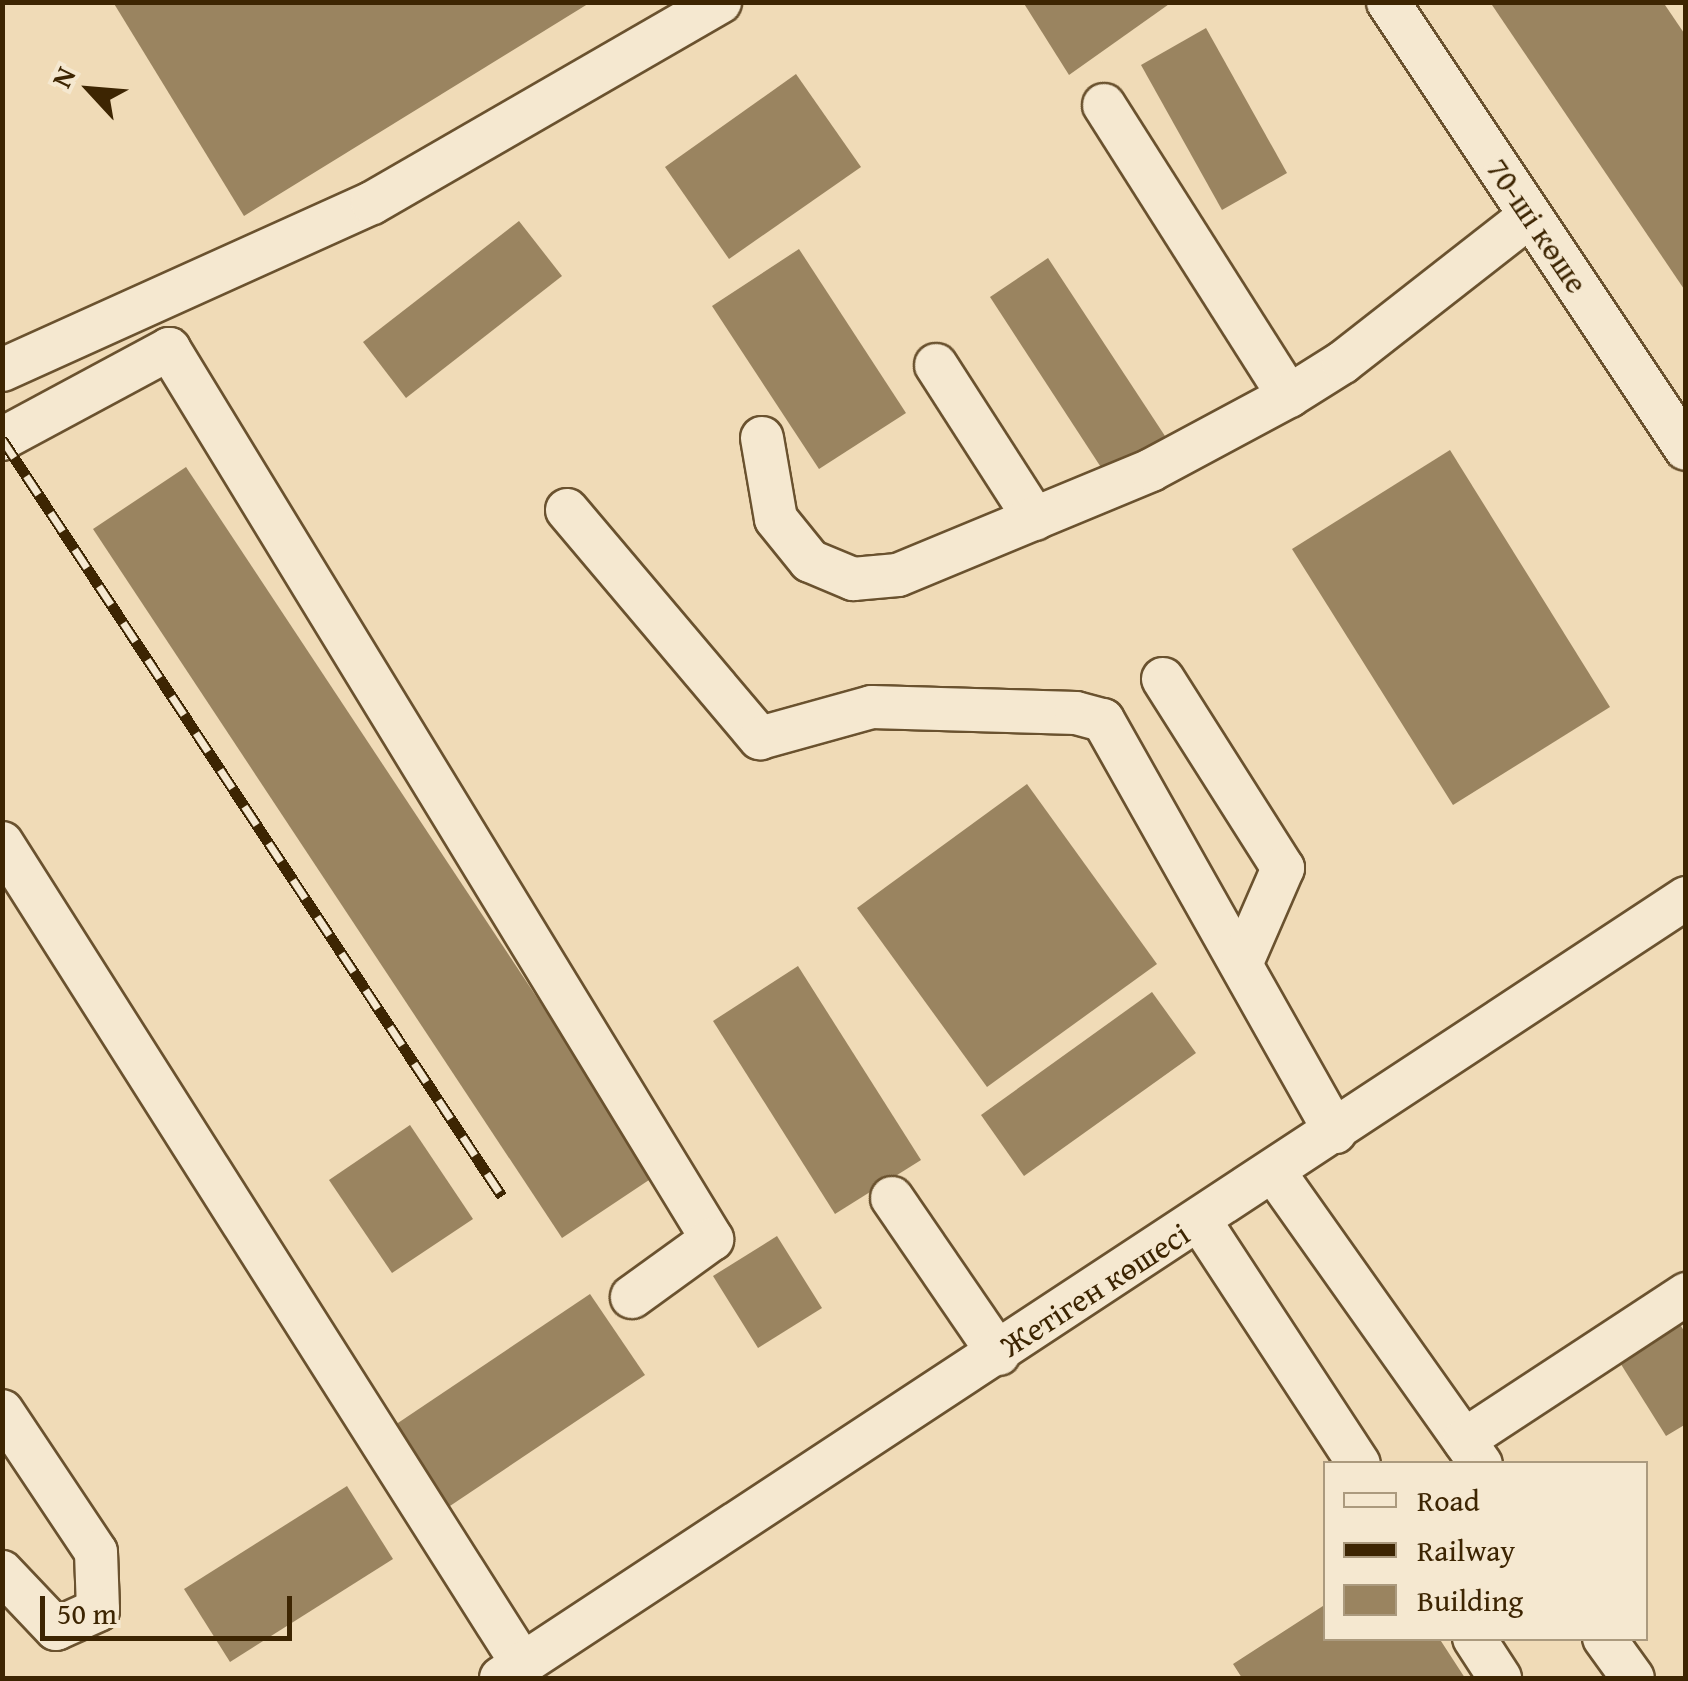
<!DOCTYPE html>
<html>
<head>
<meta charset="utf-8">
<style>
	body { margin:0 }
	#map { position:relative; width:1688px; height:1681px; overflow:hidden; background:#f0dbb7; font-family:"Gentium Book Plus",serif }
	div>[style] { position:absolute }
	.building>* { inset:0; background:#9a8460 }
	.roads { filter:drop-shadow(2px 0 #6a522f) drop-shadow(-2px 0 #6a522f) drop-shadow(0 2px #6a522f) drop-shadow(0 -2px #6a522f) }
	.minor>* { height:42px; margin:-21px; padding:0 21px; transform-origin:21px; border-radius:21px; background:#f5e8d0 }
	.rail>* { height:11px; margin-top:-5.5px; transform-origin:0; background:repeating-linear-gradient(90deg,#f5e8d0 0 22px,#3d2502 0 44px); box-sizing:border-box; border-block:2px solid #3d2502 }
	span { translate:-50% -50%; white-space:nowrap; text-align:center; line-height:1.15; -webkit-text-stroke:8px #f5e8d0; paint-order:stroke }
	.street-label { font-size:32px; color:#3d2502 }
	.frame { position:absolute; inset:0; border:5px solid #3d2502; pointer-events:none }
	.legend { position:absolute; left:1323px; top:1461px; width:325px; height:180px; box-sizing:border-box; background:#f5e8d0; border:2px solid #ab9a7e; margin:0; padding:12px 18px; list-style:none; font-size:30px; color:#3d2502 }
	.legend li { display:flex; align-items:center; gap:20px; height:50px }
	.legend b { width:50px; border:2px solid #ab9a7e }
	.north { position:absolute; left:40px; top:40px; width:100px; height:100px; -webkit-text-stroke:8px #f5e8d0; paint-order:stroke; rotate:296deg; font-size:28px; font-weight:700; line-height:40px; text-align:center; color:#3d2502 }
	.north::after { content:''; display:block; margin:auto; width:35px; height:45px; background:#3d2502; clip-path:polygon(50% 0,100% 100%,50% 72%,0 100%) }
	.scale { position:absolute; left:40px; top:1596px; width:252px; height:45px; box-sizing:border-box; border:5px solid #3d2502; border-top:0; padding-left:12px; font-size:30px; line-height:35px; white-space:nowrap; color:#3d2502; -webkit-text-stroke:8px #f5e8d0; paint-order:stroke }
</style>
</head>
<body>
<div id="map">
	<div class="building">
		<i style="clip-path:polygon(113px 2px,591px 2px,244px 216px)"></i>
		<i style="clip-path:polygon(1023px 2px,1172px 2px,1069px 75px)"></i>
		<i style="clip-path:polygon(1490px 2px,1663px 2px,1686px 36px,1686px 292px)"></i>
		<i style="clip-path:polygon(1206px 28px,1287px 173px,1222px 210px,1141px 65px)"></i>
		<i style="clip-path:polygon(796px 74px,861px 167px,729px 259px,665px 167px)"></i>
		<i style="clip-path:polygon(519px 221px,562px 276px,406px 398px,363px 342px)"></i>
		<i style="clip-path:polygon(799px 249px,906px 413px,819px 469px,712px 306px)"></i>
		<i style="clip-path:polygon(1048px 258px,1165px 436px,1106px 475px,990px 297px)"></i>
		<i style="clip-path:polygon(1450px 450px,1610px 707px,1453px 805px,1292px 549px)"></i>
		<i style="clip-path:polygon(186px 467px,655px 1176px,562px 1238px,93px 529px)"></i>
		<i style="clip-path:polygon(1027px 784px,1157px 964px,987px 1087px,857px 908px)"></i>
		<i style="clip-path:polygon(798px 966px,921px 1160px,835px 1214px,713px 1021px)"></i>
		<i style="clip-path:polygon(1152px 992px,1196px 1053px,1024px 1176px,981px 1115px)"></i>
		<i style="clip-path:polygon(410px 1125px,473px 1219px,392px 1273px,329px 1180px)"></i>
		<i style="clip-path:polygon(777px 1236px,822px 1308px,758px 1348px,713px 1276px)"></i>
		<i style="clip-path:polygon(590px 1294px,645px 1375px,438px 1514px,383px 1433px)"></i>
		<i style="clip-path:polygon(1672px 1312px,1686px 1334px,1686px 1424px,1666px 1436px,1612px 1350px)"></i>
		<i style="clip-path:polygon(347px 1486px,393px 1559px,230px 1662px,184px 1589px)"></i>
		<i style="clip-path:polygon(1326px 1604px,1326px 1638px,1439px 1638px,1465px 1678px,1242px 1678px,1233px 1664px)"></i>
	</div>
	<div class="roads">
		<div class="minor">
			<i style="left:1388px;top:2px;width:537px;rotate:56.31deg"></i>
			<i style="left:1104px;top:105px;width:345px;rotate:57.6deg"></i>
			<i style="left:936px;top:365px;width:183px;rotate:57.3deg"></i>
			<i style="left:2px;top:370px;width:406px;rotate:-24.3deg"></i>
			<i style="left:372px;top:203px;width:402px;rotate:-30deg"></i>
			<i style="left:762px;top:438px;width:82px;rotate:80.2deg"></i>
			<i style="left:776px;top:519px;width:54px;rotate:51deg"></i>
			<i style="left:810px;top:561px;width:47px;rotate:22.7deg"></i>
			<i style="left:853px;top:579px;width:45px;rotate:-5.1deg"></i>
			<i style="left:898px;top:575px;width:274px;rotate:-22.5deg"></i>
			<i style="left:1151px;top:470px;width:157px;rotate:-28.2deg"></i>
			<i style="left:1289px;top:396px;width:64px;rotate:-32.2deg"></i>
			<i style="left:1343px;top:362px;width:237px;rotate:-38deg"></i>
			<i style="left:2px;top:439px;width:190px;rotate:-28.3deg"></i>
			<i style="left:169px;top:349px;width:1043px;rotate:58.61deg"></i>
			<i style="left:712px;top:1239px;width:99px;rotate:144.1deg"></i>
			<i style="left:567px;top:510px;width:299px;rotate:49.8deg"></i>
			<i style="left:760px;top:738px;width:116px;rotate:-15.5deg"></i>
			<i style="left:872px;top:707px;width:204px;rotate:1.7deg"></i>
			<i style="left:1076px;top:713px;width:28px;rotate:15deg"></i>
			<i style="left:1103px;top:720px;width:473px;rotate:60.6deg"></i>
			<i style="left:1163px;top:679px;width:224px;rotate:57.6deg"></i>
			<i style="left:1283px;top:868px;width:100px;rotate:113.5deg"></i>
			<i style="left:2px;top:843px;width:973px;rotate:57.63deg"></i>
			<i style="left:1274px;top:1172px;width:358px;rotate:54.7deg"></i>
			<i style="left:892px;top:1198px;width:189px;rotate:55.6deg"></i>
			<i style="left:1200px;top:1221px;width:290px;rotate:56.8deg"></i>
			<i style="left:2px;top:1411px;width:169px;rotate:56.3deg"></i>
			<i style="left:96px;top:1552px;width:58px;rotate:88deg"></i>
			<i style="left:98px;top:1610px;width:46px;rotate:155.7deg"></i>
			<i style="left:56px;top:1629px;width:79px;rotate:-133.5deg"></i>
			<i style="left:1464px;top:1440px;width:266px;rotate:-33.3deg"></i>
			<i style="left:1474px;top:1638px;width:48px;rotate:57deg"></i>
			<i style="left:1604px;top:1638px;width:49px;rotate:54.1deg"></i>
			<i style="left:501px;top:1678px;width:1419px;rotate:-33.35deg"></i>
		</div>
	</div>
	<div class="rail">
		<i style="left:2px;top:439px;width:907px;rotate:56.56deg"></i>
	</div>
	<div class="street-label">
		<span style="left:1537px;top:226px;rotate:56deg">70-ші көше</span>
		<span style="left:1095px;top:1290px;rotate:-33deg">Жетіген көшесі</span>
	</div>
	<div class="frame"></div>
	<ul class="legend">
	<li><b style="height:12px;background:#f5e8d0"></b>Road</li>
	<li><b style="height:12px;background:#3d2502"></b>Railway</li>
	<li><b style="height:28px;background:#9a8460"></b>Building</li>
	</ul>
	<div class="north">N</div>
	<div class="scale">50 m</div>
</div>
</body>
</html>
